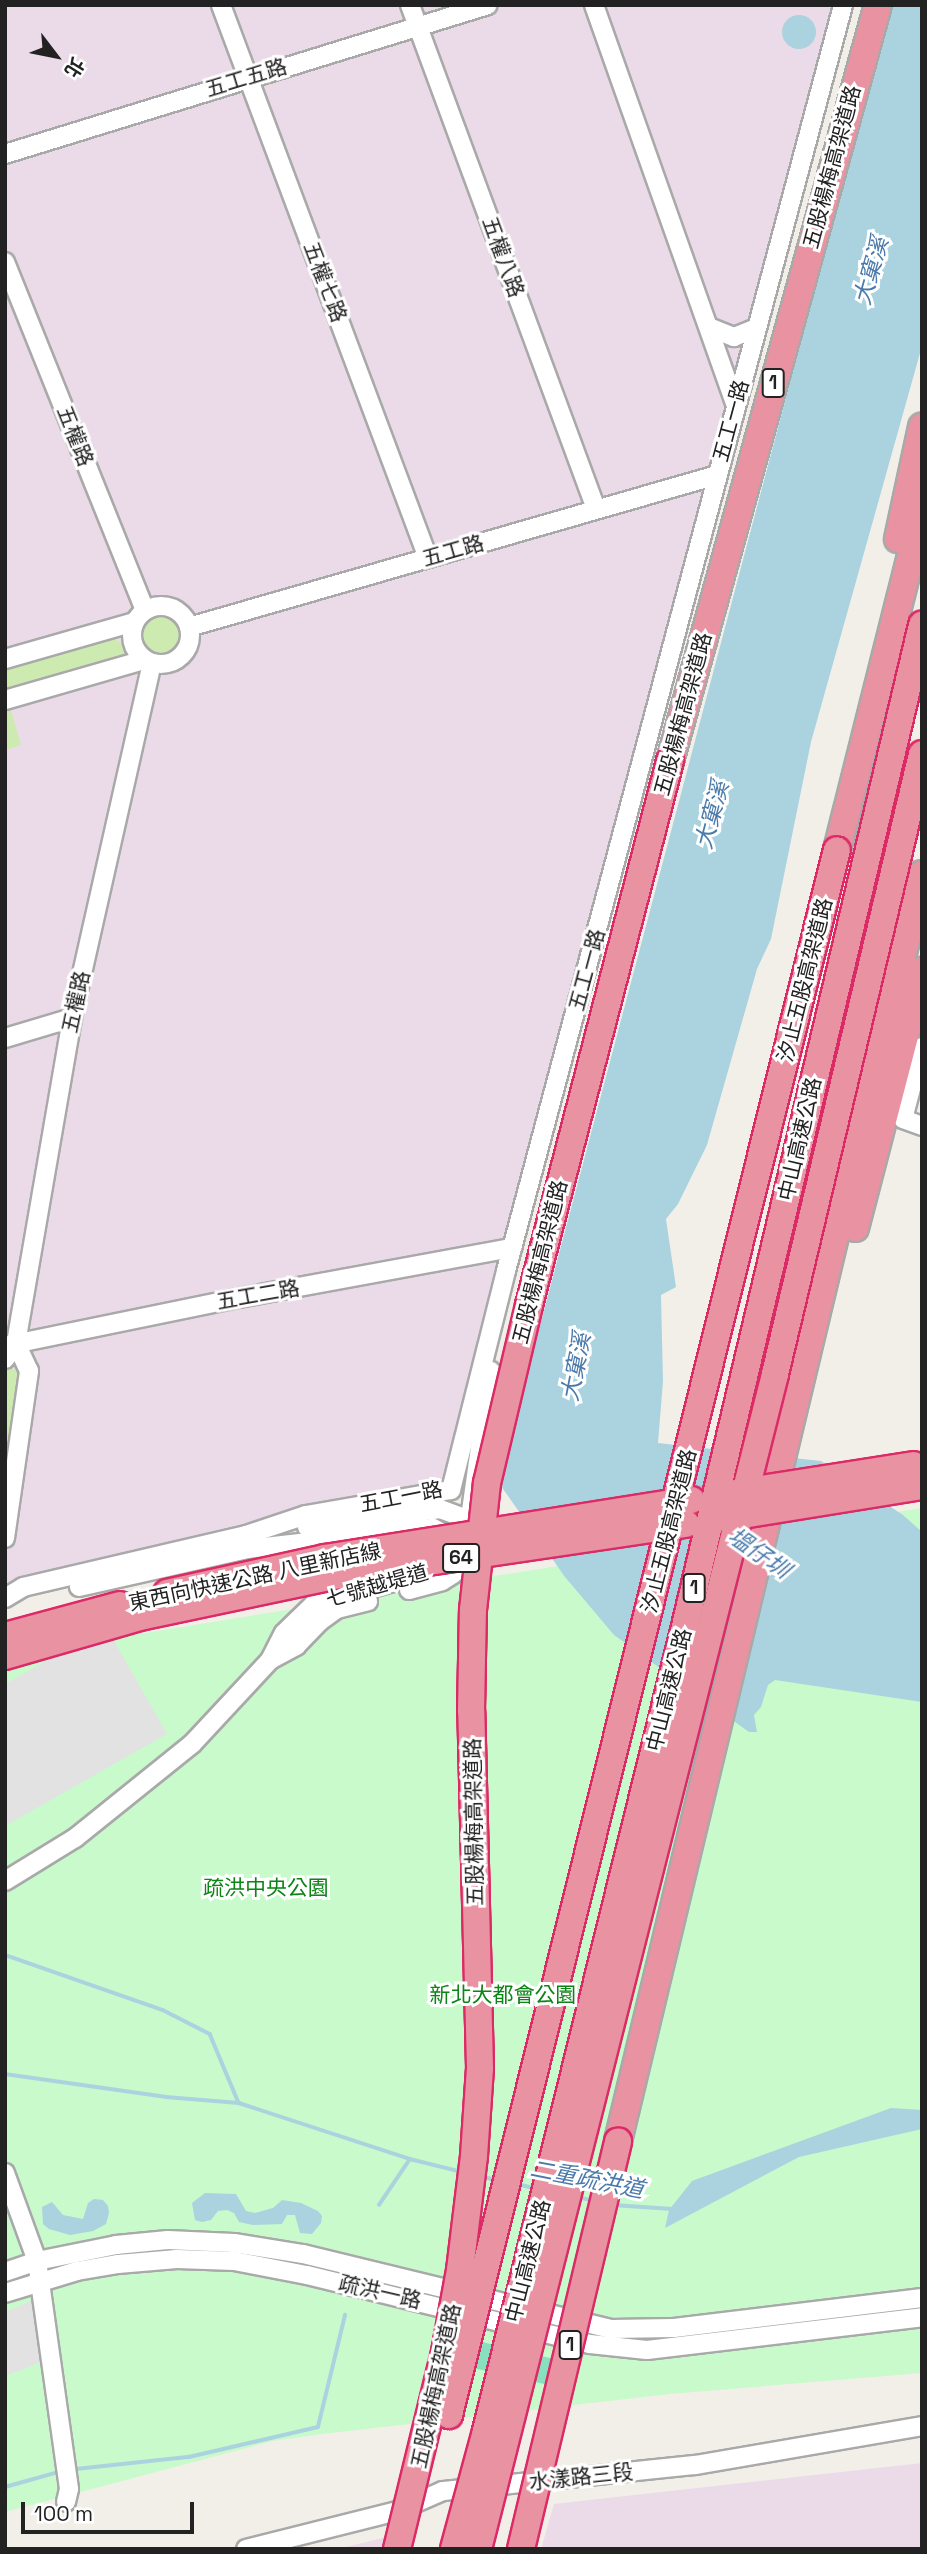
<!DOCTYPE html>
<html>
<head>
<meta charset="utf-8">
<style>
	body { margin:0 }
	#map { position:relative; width:927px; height:2554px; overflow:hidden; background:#f2efe9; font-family:"Space Grotesk","Noto Sans TC",sans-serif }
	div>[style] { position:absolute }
	.industrial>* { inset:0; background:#ebdbe8 }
	.grass>* { inset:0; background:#cdebb0 }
	.round { border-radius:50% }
	.park>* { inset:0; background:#c8facc }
	.pitch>* { inset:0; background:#88e0be }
	.parking>* { inset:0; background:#e2e2e2 }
	.water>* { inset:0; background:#aad3df }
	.stream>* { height:3.5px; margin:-1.75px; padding:0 1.75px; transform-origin:1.75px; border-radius:1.75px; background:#aad3df }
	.roads { filter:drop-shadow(2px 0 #a9a9a9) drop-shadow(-2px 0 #a9a9a9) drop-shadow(0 2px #a9a9a9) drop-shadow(0 -2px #a9a9a9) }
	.minor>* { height:18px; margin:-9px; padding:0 9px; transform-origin:9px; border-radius:9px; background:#fff }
	.minor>.ring { margin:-9px; padding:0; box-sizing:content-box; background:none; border:18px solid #fff; border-radius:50% }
	.highway>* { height:26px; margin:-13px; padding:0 13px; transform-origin:13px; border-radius:13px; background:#e892a2 }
	.bridges { filter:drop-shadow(2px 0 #dc2a67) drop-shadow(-2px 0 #dc2a67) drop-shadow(0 2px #dc2a67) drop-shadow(0 -2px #dc2a67) }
	.highway-bridge>* { height:26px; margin:-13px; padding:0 13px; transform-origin:13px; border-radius:13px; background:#e892a2 }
	span { translate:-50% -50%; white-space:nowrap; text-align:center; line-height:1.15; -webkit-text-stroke:6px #fff; paint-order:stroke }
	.shield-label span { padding:2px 5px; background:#fff; border:2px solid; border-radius:5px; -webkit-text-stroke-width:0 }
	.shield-label { font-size:19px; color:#222; font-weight:700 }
	.street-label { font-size:21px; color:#222 }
	.park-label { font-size:21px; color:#0c8416 }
	.water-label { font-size:23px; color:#4a7aab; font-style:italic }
	.frame { position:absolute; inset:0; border:7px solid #222; pointer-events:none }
	.north { position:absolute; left:21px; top:21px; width:70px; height:70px; -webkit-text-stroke:5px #fff; paint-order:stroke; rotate:122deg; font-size:19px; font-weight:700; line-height:28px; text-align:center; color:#222 }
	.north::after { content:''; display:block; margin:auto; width:24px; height:32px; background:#222; clip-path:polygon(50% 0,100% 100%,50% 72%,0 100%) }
	.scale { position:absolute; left:21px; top:2502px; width:173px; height:32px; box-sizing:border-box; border:4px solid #222; border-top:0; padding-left:9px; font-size:21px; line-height:24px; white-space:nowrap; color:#222; -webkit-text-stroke:5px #fff; paint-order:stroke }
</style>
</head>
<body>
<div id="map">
	<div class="industrial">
		<i style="clip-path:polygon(5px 5px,832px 5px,444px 1487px,289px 1512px,5px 1583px)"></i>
		<i style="clip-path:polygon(922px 2463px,922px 2549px,541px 2549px,554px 2504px)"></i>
		<i style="clip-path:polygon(391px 2536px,387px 2549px,338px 2549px)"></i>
	</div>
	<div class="grass">
		<i class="round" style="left:139px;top:616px;width:42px;height:42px"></i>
		<i style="clip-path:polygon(113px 638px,125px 645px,123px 657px,5px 694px,5px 668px)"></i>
		<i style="clip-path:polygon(9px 703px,21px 745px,5px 750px,5px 705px)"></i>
		<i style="clip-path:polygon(11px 1367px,20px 1373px,5px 1469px,5px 1373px)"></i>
	</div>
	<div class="park">
		<i style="clip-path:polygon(922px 1508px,922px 2373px,670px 2394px,322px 2434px,273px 2441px,5px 2512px,5px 1663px,46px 1649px,324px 1604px,483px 1563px,495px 1576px)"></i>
	</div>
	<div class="pitch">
		<i style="clip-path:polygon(470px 2339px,519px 2351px,513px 2377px,464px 2366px)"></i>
		<i style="clip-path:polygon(524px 2352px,572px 2363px,566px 2389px,518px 2378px)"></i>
	</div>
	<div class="parking">
		<i style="clip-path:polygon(106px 1627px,167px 1734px,5px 1826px,5px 1684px)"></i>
		<i style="clip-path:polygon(31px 2301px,41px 2362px,5px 2376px,5px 2312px)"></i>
	</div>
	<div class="water">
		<i style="clip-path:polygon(890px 5px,922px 5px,922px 346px,811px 742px,771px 939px,757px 969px,707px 1145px,678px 1204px,666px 1219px,676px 1287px,661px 1295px,663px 1381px,658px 1443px,821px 1461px,903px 1515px,922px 1532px,922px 1702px,775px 1680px,768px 1685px,761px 1707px,754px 1715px,757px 1732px,749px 1732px,614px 1635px,565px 1577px,501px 1486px,510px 1439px)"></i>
		<i class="round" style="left:782px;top:15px;width:34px;height:34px"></i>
		<i style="clip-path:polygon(891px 2108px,922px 2110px,922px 2129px,799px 2157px,665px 2228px,669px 2210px,692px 2181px)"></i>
		<i style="clip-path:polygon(205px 2193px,236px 2194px,246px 2211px,255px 2213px,273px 2208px,282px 2200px,301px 2203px,318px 2211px,322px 2216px,321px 2223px,312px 2234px,300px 2233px,295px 2215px,287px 2215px,282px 2224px,253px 2225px,239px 2222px,234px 2213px,227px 2210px,218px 2211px,211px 2220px,202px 2222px,195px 2220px,192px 2203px)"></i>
		<i style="clip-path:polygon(94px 2199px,103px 2200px,108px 2206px,109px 2213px,106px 2224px,93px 2231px,70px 2235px,49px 2229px,43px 2224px,42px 2207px,52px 2202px,63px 2215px,83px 2219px,88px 2203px)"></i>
	</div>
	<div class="stream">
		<i style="left:5px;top:1955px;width:167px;rotate:19.2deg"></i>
		<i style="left:163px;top:2010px;width:53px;rotate:27.1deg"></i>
		<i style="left:210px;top:2034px;width:75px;rotate:67.2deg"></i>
		<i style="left:5px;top:2074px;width:163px;rotate:8.1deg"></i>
		<i style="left:166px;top:2097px;width:73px;rotate:4.7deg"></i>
		<i style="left:239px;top:2103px;width:180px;rotate:18.1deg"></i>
		<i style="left:410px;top:2159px;width:54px;rotate:14deg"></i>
		<i style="left:480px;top:2176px;width:16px;rotate:14deg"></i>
		<i style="left:518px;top:2184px;width:20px;rotate:15deg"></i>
		<i style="left:576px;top:2197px;width:16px;rotate:11deg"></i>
		<i style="left:379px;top:2205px;width:55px;rotate:-56deg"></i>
		<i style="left:613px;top:2205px;width:59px;rotate:3.9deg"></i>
		<i style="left:76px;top:2469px;width:114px;rotate:-6.1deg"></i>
		<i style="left:189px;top:2457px;width:132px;rotate:-13.1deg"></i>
		<i style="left:318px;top:2427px;width:115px;rotate:-76.4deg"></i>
		<i style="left:5px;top:2487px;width:52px;rotate:-15.6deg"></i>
	</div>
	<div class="roads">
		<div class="minor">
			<i style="left:221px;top:5px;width:590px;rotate:69.48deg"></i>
			<i style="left:410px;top:5px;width:537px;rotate:69.74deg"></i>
			<i style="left:594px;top:5px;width:423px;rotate:70.5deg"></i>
			<i style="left:5px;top:154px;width:505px;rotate:-17.14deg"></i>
			<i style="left:5px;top:262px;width:375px;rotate:68.1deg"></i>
			<i style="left:709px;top:327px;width:27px;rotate:22deg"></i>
			<i style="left:734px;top:337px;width:24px;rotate:-22deg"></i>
			<i class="ring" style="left:132px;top:606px;width:40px;height:40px"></i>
			<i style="left:189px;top:627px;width:549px;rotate:-16.06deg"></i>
			<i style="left:5px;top:659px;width:134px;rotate:-16deg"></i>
			<i style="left:5px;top:700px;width:145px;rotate:-16.1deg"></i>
			<i style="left:5px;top:1038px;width:70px;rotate:-16.6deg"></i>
			<i style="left:922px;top:1047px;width:74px;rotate:104.8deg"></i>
			<i style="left:903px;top:1119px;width:20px;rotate:20deg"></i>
			<i style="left:9px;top:1345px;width:229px;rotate:-11.6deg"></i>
			<i style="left:233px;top:1299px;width:284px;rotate:-10.4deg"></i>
			<i style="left:5px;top:1359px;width:19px;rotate:-55deg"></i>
			<i style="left:16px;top:1343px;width:330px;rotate:-80.2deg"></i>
			<i style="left:72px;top:1018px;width:364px;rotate:-77.3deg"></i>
			<i style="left:307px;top:1527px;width:134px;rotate:-7.7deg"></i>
			<i style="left:440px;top:1509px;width:23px;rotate:20deg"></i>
			<i style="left:462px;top:1517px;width:13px;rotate:63deg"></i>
			<i style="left:5px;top:1538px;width:169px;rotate:-81.8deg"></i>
			<i style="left:29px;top:1371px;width:31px;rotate:-115deg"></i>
			<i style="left:79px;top:1587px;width:172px;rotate:-12.7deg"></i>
			<i style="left:247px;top:1549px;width:177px;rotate:-6.5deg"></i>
			<i style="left:423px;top:1529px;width:10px;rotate:-6deg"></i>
			<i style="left:433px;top:1528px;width:15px;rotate:28deg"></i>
			<i style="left:409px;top:1590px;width:34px;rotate:-15deg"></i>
			<i style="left:442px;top:1581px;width:13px;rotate:-32deg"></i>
			<i style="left:453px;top:1574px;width:24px;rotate:-60deg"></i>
			<i style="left:465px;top:1553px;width:184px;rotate:-81.9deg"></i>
			<i style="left:5px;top:1598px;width:21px;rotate:-31deg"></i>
			<i style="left:23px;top:1587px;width:229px;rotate:-13.1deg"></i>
			<i style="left:246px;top:1535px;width:63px;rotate:-18.4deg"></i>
			<i style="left:306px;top:1515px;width:147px;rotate:-9.8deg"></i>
			<i style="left:451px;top:1490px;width:226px;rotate:-75.9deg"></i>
			<i style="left:506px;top:1271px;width:1310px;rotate:-75.09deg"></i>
			<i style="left:270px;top:1660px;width:30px;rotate:-28deg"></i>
			<i style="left:296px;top:1646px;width:33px;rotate:-46deg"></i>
			<i style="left:319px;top:1622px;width:22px;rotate:-36deg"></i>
			<i style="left:337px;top:1609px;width:32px;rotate:-14deg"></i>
			<i style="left:5px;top:1881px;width:82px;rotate:-31.6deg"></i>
			<i style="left:75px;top:1838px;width:150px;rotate:-38.8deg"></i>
			<i style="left:192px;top:1744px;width:115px;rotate:-47.1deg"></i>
			<i style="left:270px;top:1660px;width:30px;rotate:-63deg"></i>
			<i style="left:284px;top:1633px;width:42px;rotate:-44deg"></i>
			<i style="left:314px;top:1604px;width:116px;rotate:-15.5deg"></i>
			<i style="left:5px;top:2173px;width:94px;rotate:70deg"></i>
			<i style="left:37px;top:2261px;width:230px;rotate:82deg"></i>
			<i style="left:69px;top:2489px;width:13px;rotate:103deg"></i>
			<i style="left:5px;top:2272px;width:34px;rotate:-19deg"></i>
			<i style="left:37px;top:2261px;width:81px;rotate:-11.4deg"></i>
			<i style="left:116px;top:2245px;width:52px;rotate:-5.5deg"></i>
			<i style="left:168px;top:2240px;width:66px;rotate:2.6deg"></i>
			<i style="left:234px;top:2243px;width:70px;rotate:9.1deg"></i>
			<i style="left:303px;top:2254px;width:317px;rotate:13.7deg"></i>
			<i style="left:611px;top:2329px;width:63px;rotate:-0.9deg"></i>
			<i style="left:674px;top:2328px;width:250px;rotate:-6.9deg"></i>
			<i style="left:5px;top:2293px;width:75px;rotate:-17deg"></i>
			<i style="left:77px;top:2271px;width:42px;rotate:-9.7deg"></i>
			<i style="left:118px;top:2264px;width:59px;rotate:-4.8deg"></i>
			<i style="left:177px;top:2259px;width:57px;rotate:2deg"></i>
			<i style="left:234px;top:2261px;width:74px;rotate:10.9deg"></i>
			<i style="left:307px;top:2275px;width:291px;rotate:13.7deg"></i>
			<i style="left:590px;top:2344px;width:57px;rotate:6deg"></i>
			<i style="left:647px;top:2350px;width:277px;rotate:-6.8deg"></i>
			<i style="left:246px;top:2549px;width:156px;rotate:-14.1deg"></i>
			<i style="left:397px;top:2511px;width:50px;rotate:-23.5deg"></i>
			<i style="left:443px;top:2491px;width:253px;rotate:-5.9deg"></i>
			<i style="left:695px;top:2465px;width:230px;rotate:-9.7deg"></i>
		</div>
		<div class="highway">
			<i style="left:898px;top:539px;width:115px;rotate:-77.9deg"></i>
			<i style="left:670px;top:761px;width:784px;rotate:-74.62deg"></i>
			<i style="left:837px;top:850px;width:349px;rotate:-75.9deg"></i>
			<i style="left:855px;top:1228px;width:266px;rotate:-75.4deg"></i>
			<i style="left:618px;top:2141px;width:1303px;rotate:-76.51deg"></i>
		</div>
	</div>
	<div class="bridges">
		<div class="highway-bridge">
			<i style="left:729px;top:1494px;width:187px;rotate:-8.9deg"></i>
			<i style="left:724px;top:1518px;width:201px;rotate:-9.2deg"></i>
			<i style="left:167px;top:1593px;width:162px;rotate:-12.5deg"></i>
			<i style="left:325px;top:1558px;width:371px;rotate:-9deg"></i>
			<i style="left:5px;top:1636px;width:119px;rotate:-15.1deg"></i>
			<i style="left:5px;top:1656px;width:145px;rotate:-16.1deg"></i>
			<i style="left:144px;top:1616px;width:193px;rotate:-11.9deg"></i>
			<i style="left:333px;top:1576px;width:357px;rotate:-8.4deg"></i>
			<i style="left:449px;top:2415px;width:1612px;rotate:-76.08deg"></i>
			<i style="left:397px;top:2549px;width:203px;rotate:-76.3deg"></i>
			<i style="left:445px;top:2352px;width:83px;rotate:-79.6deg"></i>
			<i style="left:460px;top:2270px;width:115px;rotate:-83deg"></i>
			<i style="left:474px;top:2156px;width:88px;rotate:-86.1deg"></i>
			<i style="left:480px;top:2068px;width:357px;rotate:-91.4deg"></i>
			<i style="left:471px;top:1711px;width:101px;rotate:-88.9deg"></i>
			<i style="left:473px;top:1610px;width:128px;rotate:-83.7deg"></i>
			<i style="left:487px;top:1483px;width:183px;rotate:-76.7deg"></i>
			<i style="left:529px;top:1305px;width:562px;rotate:-75.47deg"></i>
			<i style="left:454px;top:2549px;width:122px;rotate:-74.8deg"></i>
			<i style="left:486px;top:2431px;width:833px;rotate:-76.11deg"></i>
			<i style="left:686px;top:1622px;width:1025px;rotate:-76.68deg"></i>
			<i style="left:478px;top:2549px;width:1212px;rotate:-75.81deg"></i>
			<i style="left:775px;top:1374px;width:637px;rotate:-76.66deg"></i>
			<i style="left:521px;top:2549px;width:419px;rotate:-76.6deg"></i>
		</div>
	</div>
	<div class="shield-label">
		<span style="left:773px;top:383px">1</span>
		<span style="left:461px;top:1558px">64</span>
		<span style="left:694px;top:1588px">1</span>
		<span style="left:570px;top:2345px">1</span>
	</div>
	<div class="street-label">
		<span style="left:246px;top:78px;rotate:-17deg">五工五路</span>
		<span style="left:832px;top:167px;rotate:-75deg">五股楊梅高架道路</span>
		<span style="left:503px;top:257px;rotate:70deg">五權八路</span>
		<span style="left:325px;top:282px;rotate:69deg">五權七路</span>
		<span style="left:731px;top:421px;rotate:-75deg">五工一路</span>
		<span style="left:75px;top:436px;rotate:68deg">五權路</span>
		<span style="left:453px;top:551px;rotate:-16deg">五工路</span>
		<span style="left:683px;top:714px;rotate:-75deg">五股楊梅高架道路</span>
		<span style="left:587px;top:970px;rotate:-75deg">五工一路</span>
		<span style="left:805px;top:980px;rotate:-76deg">汐止五股高架道路</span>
		<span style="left:76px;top:1002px;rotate:-78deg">五權路</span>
		<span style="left:800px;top:1139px;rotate:-77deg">中山高速公路</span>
		<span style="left:540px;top:1262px;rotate:-76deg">五股楊梅高架道路</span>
		<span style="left:258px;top:1295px;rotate:-10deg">五工二路</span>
		<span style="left:401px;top:1497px;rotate:-11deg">五工一路</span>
		<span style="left:669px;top:1531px;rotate:-76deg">汐止五股高架道路</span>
		<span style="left:255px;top:1577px;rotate:-12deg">東西向快速公路 八里新店線</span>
		<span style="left:377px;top:1586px;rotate:-16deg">七號越堤道</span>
		<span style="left:669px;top:1690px;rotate:-76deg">中山高速公路</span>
		<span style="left:474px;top:1822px;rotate:-91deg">五股楊梅高架道路</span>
		<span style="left:528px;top:2261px;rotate:-76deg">中山高速公路</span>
		<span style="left:380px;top:2292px;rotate:13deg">疏洪一路</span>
		<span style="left:436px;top:2386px;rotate:-78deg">五股楊梅高架道路</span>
		<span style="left:581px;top:2477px;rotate:-6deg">水漾路三段</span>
	</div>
	<div class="park-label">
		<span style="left:266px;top:1888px">疏洪中央公園</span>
		<span style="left:503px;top:1995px">新北大都會公園</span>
	</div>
	<div class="water-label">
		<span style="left:871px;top:271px;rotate:-74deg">大窠溪</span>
		<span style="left:712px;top:815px;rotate:-75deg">大窠溪</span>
		<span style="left:576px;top:1367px;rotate:-79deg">大窠溪</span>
		<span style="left:759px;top:1553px;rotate:35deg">塭仔圳</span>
		<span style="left:587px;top:2179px;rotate:11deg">二重疏洪道</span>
	</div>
	<div class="frame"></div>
	<div class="north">北</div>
	<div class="scale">100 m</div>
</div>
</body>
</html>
